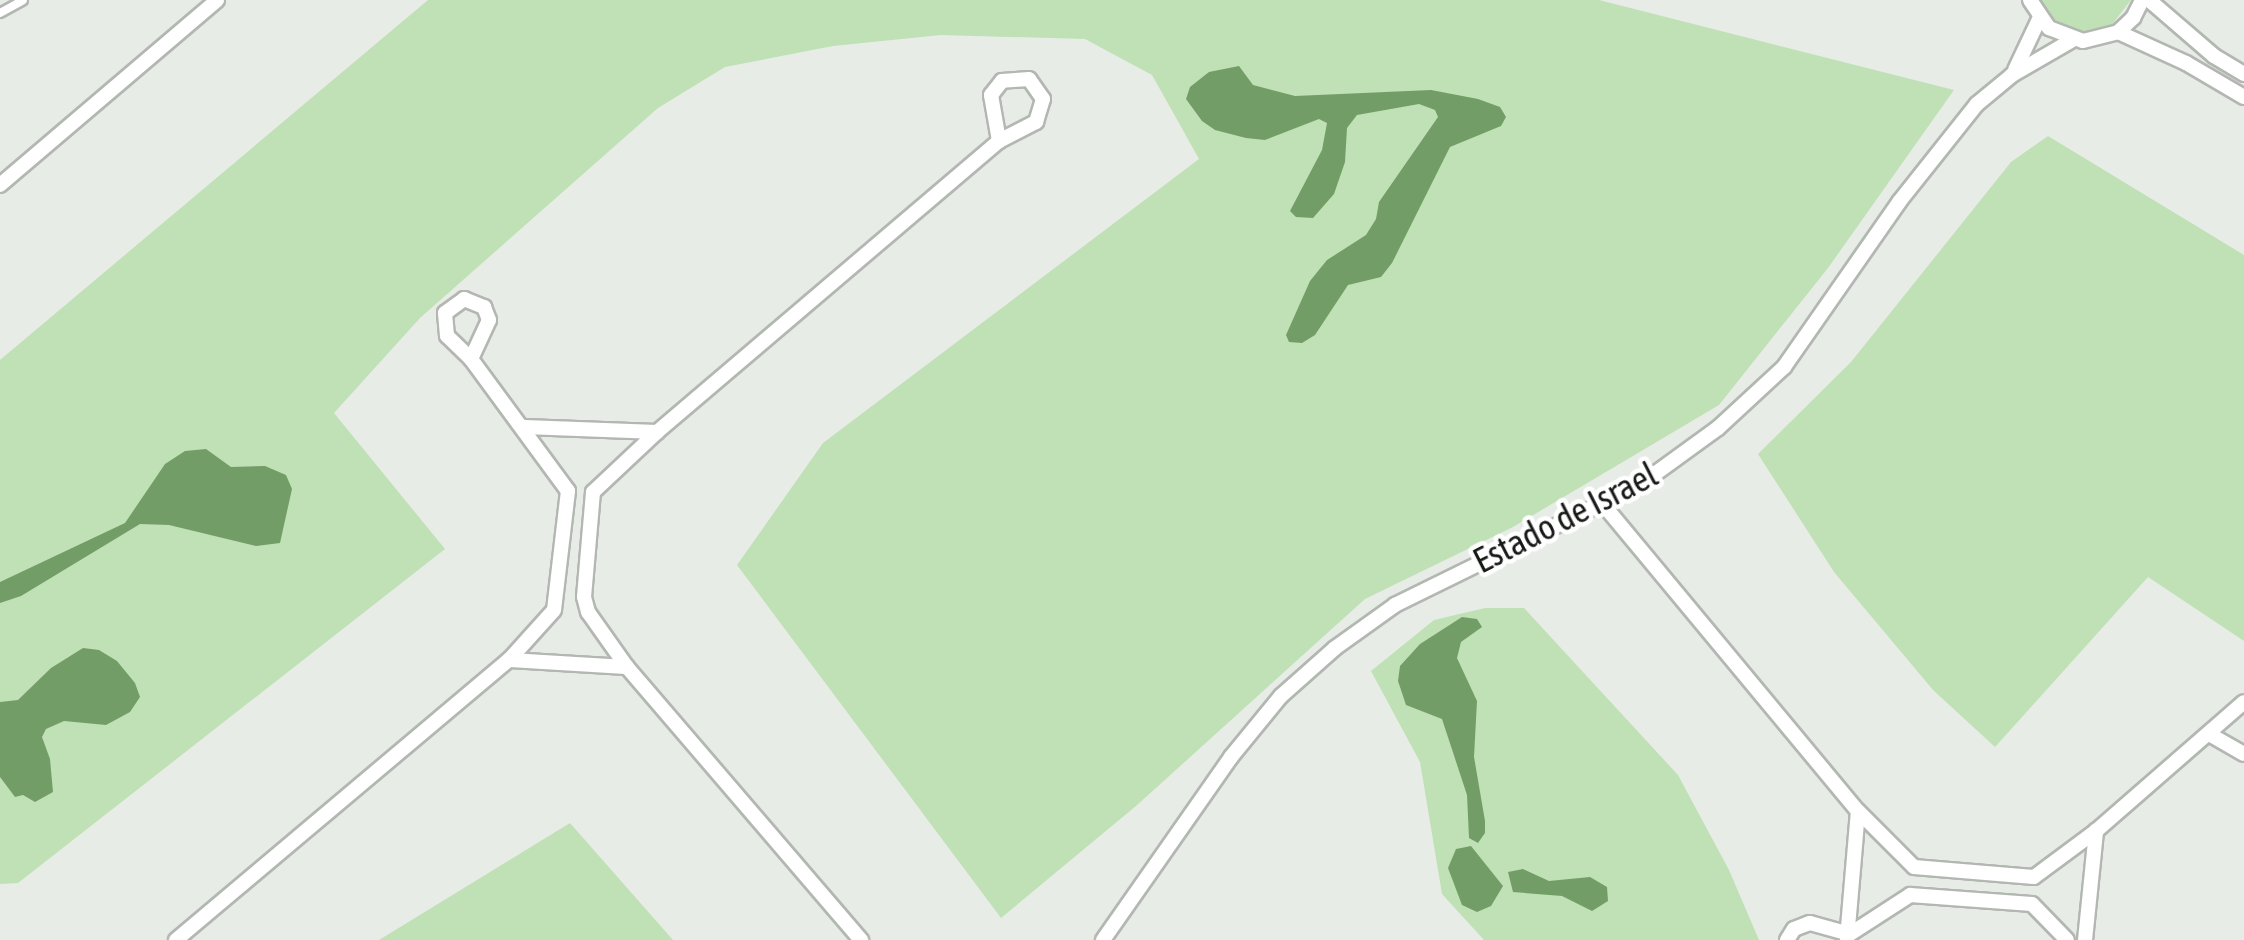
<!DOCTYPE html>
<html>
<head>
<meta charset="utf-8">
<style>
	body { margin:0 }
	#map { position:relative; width:2244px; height:940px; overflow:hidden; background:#e8ece7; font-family:"Asap Condensed",sans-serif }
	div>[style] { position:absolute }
	.green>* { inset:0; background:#bfe1b5 }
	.water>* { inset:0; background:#739d66 }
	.roads { filter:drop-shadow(2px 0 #b3b7b2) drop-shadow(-2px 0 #b3b7b2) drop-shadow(0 2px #b3b7b2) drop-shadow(0 -2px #b3b7b2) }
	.lane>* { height:8px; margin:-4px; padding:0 4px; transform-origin:4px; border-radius:4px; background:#fff }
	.street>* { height:14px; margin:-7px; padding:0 7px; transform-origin:7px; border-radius:7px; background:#fff }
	span { translate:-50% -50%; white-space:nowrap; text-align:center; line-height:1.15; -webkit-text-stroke:9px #fff; paint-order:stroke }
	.street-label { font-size:35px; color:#171917 }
</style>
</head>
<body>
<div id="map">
	<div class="green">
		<i style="clip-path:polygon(428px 0,1599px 0,1954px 90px,1828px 268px,1719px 405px,1513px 527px,1365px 599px,1136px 806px,1001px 918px,737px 565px,823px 443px,1199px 159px,1152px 75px,1085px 39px,941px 35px,833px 46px,725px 67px,658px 108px,420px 318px,334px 413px,445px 549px,18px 883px,0 884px,0 360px)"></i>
		<i style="clip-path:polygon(2041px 0,2131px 0,2110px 27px,2080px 34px,2052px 20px)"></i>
		<i style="clip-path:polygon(2048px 136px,2244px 255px,2244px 641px,2148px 577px,1995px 747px,1933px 690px,1834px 572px,1758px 454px,1851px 362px,2011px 162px)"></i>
		<i style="clip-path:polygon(1485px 608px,1524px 608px,1678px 775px,1729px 870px,1759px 940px,1484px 940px,1442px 894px,1420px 762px,1371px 671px,1434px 620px)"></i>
		<i style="clip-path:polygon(570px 823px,673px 940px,379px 940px)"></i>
	</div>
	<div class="water">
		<i style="clip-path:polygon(1239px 66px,1253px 85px,1295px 96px,1431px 90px,1478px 99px,1500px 107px,1506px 117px,1501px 126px,1450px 147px,1392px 263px,1381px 277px,1348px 285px,1315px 335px,1302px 343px,1289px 342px,1286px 335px,1310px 281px,1327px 260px,1366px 235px,1376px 219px,1379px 202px,1438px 117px,1435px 110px,1419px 104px,1357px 115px,1347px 128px,1345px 162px,1334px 194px,1313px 218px,1296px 217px,1290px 211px,1322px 150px,1327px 123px,1319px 119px,1265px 140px,1246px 138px,1215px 130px,1202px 121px,1186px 99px,1190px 87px,1209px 72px)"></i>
		<i style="clip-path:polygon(206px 449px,231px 467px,265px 466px,286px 475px,292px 489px,280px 543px,256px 546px,169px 525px,140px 524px,21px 596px,0 603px,0 582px,125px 523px,165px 464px,185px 451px)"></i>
		<i style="clip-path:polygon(1462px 617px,1477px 619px,1482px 627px,1461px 642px,1457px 658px,1477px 701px,1474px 757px,1485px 821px,1485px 833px,1478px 843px,1469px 838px,1467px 795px,1442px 719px,1406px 705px,1398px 681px,1400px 666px,1420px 644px)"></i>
		<i style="clip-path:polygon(83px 648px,99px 650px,117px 661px,135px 683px,140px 697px,130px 712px,106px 725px,64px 721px,46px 729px,42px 737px,50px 759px,53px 792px,35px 802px,23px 795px,15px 797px,0 777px,0 702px,18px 700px,51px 668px)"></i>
		<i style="clip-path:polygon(1471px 846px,1503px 886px,1491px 906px,1477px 912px,1462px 905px,1448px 868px,1456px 849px)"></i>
		<i style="clip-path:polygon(1523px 869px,1549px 881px,1590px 877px,1607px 887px,1608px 901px,1592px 911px,1562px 896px,1513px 892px,1508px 872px)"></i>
	</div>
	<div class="roads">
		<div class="lane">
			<i style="left:0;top:13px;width:26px;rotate:-29deg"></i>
		</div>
		<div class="street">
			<i style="left:2030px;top:0;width:34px;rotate:56deg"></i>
			<i style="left:2049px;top:28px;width:36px;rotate:21deg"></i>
			<i style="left:2083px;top:41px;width:36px;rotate:-14deg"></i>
			<i style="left:2118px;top:32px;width:21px;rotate:-43deg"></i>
			<i style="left:2133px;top:18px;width:20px;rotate:-63deg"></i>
			<i style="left:2149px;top:0;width:86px;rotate:40.7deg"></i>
			<i style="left:2214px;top:56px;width:35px;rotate:31deg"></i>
			<i style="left:2118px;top:32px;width:75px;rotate:24.5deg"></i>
			<i style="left:2186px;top:63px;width:67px;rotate:30.4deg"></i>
			<i style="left:2015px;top:70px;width:59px;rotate:-64.7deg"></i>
			<i style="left:0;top:185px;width:285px;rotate:-40.4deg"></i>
			<i style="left:525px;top:427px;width:132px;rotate:2.2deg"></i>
			<i style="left:657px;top:432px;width:449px;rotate:-40.4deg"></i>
			<i style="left:999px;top:141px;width:42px;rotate:-27.2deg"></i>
			<i style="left:1036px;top:122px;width:24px;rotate:-73deg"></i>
			<i style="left:1043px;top:99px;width:24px;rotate:-125deg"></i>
			<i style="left:1029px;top:79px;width:27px;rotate:176deg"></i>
			<i style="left:1002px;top:81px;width:18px;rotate:128deg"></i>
			<i style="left:991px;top:95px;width:47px;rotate:80.1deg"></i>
			<i style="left:657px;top:432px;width:88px;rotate:136.8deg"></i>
			<i style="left:593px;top:492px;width:105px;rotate:94.9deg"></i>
			<i style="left:584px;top:597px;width:16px;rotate:75deg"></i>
			<i style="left:588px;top:612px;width:67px;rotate:54.7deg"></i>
			<i style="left:627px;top:667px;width:360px;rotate:49.4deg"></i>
			<i style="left:1602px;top:503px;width:400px;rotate:50.3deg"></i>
			<i style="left:1858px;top:811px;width:79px;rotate:45deg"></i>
			<i style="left:1914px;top:867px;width:120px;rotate:4.8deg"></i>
			<i style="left:2034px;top:877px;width:77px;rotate:-36.6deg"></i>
			<i style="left:2096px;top:831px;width:196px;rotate:-41.1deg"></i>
			<i style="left:509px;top:660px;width:118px;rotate:3.4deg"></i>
			<i style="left:2209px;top:734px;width:40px;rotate:29.7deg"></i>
			<i style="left:1850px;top:934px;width:72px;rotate:-33deg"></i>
			<i style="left:1910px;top:895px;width:122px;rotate:4.2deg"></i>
			<i style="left:2032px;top:904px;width:50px;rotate:45.8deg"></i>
			<i style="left:1847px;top:939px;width:128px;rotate:-85.1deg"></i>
			<i style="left:176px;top:940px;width:435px;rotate:-40.1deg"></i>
			<i style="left:509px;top:660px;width:67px;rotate:-48deg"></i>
			<i style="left:554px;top:610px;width:120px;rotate:-83.3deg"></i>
			<i style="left:568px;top:491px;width:164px;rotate:-126.3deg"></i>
			<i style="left:471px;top:359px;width:33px;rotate:-136deg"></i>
			<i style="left:447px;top:336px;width:23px;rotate:-95deg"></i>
			<i style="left:445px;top:313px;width:24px;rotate:-36deg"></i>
			<i style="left:464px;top:299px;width:22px;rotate:22deg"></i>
			<i style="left:484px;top:307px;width:14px;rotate:69deg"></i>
			<i style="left:489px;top:320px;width:43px;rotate:114.8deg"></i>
			<i style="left:1103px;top:940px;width:223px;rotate:-55deg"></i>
			<i style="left:1231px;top:757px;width:79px;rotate:-50.7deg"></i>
			<i style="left:1281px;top:696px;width:72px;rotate:-41.6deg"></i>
			<i style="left:1335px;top:648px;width:74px;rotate:-35.6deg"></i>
			<i style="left:1395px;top:605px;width:231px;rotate:-26.2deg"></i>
			<i style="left:1602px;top:503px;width:62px;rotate:-29.1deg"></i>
			<i style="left:1656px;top:473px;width:77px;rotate:-36deg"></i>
			<i style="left:1718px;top:428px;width:90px;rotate:-42.7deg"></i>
			<i style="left:1784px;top:367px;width:201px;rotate:-55.1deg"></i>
			<i style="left:1899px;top:202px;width:125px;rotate:-51.5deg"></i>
			<i style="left:1977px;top:104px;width:45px;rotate:-39.6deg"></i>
			<i style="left:2012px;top:75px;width:72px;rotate:-30.1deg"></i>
			<i style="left:1787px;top:940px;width:13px;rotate:-58deg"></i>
			<i style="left:1794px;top:929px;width:17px;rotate:-21deg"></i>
			<i style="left:1810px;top:923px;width:41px;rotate:15.4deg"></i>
			<i style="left:2085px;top:940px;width:110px;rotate:-84.2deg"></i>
		</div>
	</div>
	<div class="street-label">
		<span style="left:1565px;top:517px;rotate:-27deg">Estado de Israel</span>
	</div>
</div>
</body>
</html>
